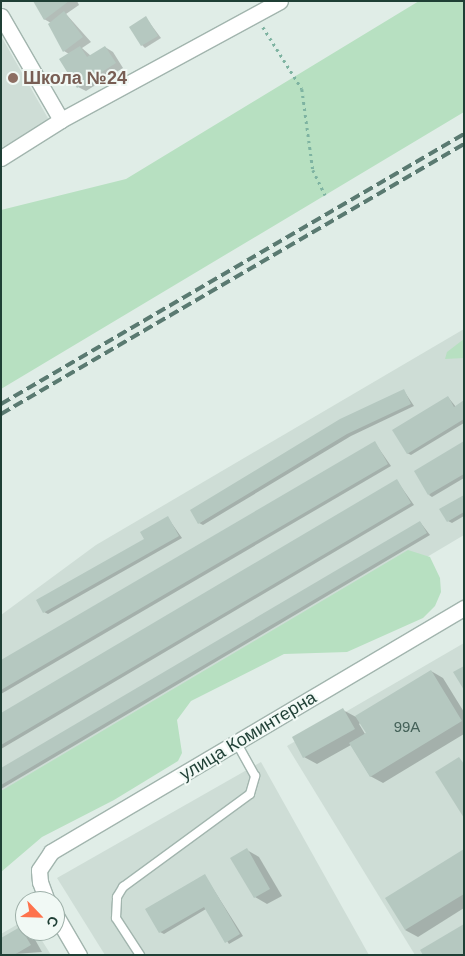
<!DOCTYPE html>
<html>
<head>
<meta charset="utf-8">
<style>
	body { margin:0 }
	#map { position:relative; width:465px; height:956px; overflow:hidden; background:#e0ede7; font-family:Helvetica,sans-serif }
	div>[style] { position:absolute }
	.built>* { inset:0; background:#ceddd6 }
	.green>* { inset:0; background:#b7e0c1 }
	.shadow>* { inset:0; background:#0003 }
	.building>* { inset:0; background:#b5c8c0 }
	.path>* { height:2.5px; margin-top:-1.25px; transform-origin:0; background:repeating-linear-gradient(90deg,#7eb3a1 0 2.5px,transparent 0 6.5px) }
	.roads { filter:drop-shadow(1px 0 #a2b5ae) drop-shadow(-1px 0 #a2b5ae) drop-shadow(0 1px #a2b5ae) drop-shadow(0 -1px #a2b5ae) }
	.lane>* { height:8px; margin:-4px; padding:0 4px; transform-origin:4px; border-radius:4px; background:#fff }
	.street>* { height:15px; margin:-7.5px; padding:0 7.5px; transform-origin:7.5px; border-radius:7.5px; background:#fff }
	.rail>* { height:4px; margin-top:-2px; transform-origin:0; background:repeating-linear-gradient(90deg,#5a7a71 0 10px,transparent 0 15px) }
	.dots>* { width:14px; height:14px; translate:-50% -50%; box-sizing:border-box; border:2px solid #f1f9f5; border-radius:50% }
	span { translate:-50% -50%; white-space:nowrap; text-align:center; line-height:1.15; -webkit-text-stroke:4px #f1f9f5; paint-order:stroke }
	.number-label { font-size:15px; color:#446158 }
	.number-label span { -webkit-text-stroke-width:0 }
	.education-label { font-size:18px; color:#785e54; font-weight:700 }
	.left { translate:0 -50%; text-align:left }
	.street-label { font-size:18px; color:#1f3f35 }
	.frame { position:absolute; inset:0; border:2px solid #1f3f35; pointer-events:none }
	.north { position:absolute; left:15px; top:891px; width:50px; height:50px; box-sizing:border-box; background:#f1f9f5; border:1px solid #9dafa8; border-radius:50%; rotate:114deg; font-size:14px; font-weight:700; line-height:20px; text-align:center; color:#1f3f35 }
	.north::after { content:''; display:block; margin:auto; width:18px; height:22px; background:#fe734d; clip-path:polygon(50% 0,100% 100%,50% 72%,0 100%) }
</style>
</head>
<body>
<div id="map">
	<div class="built">
		<i style="clip-path:polygon(1px 36px,49px 120px,1px 148px)"></i>
		<i style="clip-path:polygon(464px 329px,464px 535px,1px 810px,1px 615px,96px 545px)"></i>
		<i style="clip-path:polygon(464px 643px,464px 955px,415px 955px,287px 746px)"></i>
		<i style="clip-path:polygon(261px 762px,369px 955px,105px 955px,57px 878px)"></i>
		<i style="clip-path:polygon(25px 920px,25px 931px,36px 931px,51px 955px,1px 955px,1px 934px)"></i>
	</div>
	<div class="green">
		<i style="clip-path:polygon(419px 1px,464px 1px,464px 112px,1px 389px,1px 210px,126px 179px)"></i>
		<i style="clip-path:polygon(464px 339px,464px 358px,445px 359px,447px 352px)"></i>
		<i style="clip-path:polygon(408px 550px,430px 557px,440px 578px,441px 592px,435px 606px,423px 618px,347px 652px,284px 654px,191px 701px,177px 720px,182px 753px,178px 761px,114px 800px,42px 837px,1px 872px,1px 791px)"></i>
	</div>
	<div class="shadow">
		<i style="clip-path:polygon(35px 1px,77px 1px,79px 5px,66px 14px,91px 42px,82px 48px,91px 56px,105px 47px,113px 52px,123px 68px,86px 91px,78px 87px,69px 54px,64px 51px,51px 23px,44px 19px)"></i>
		<i style="clip-path:polygon(146px 18px,161px 38px,145px 48px,142px 45px)"></i>
		<i style="clip-path:polygon(404px 391px,414px 406px,351px 436px,203px 525px,199px 523px)"></i>
		<i style="clip-path:polygon(448px 397px,456px 407px,464px 402px,464px 423px,411px 455px,407px 453px)"></i>
		<i style="clip-path:polygon(375px 443px,391px 466px,1px 694px,1px 661px)"></i>
		<i style="clip-path:polygon(464px 443px,464px 478px,432px 497px,429px 495px)"></i>
		<i style="clip-path:polygon(397px 481px,414px 505px,1px 749px,1px 715px)"></i>
		<i style="clip-path:polygon(464px 496px,464px 516px,452px 523px,448px 521px)"></i>
		<i style="clip-path:polygon(168px 518px,182px 538px,48px 614px,44px 612px,146px 539px)"></i>
		<i style="clip-path:polygon(420px 522px,430px 535px,1px 789px,1px 770px)"></i>
		<i style="clip-path:polygon(evenodd,431px 671px,443px 678px,464px 712px,464px 734px,383px 783px,370px 776px,351px 745px,317px 764px,304px 757px,343px 710px,356px 717px,431px 671px,361px 722px,367px 733px,365px 734px,359px 724px,361px 722px)"></i>
		<i style="clip-path:polygon(247px 850px,259px 857px,282px 896px,267px 904px,255px 897px)"></i>
		<i style="clip-path:polygon(464px 851px,464px 908px,418px 937px,405px 930px)"></i>
		<i style="clip-path:polygon(205px 876px,243px 936px,229px 944px,206px 909px,164px 934px,160px 932px)"></i>
		<i style="clip-path:polygon(20px 929px,33px 936px,42px 952px,1px 955px)"></i>
	</div>
	<div class="building">
		<i style="clip-path:polygon(33px 1px,69px 1px,44px 20px)"></i>
		<i style="clip-path:polygon(64px 11px,83px 37px,63px 52px,48px 24px)"></i>
		<i style="clip-path:polygon(146px 16px,158px 36px,141px 46px,129px 27px)"></i>
		<i style="clip-path:polygon(80px 46px,87px 57px,105px 46px,116px 63px,77px 88px,59px 59px)"></i>
		<i style="clip-path:polygon(404px 389px,411px 404px,347px 434px,198px 524px,190px 510px,340px 419px)"></i>
		<i style="clip-path:polygon(448px 396px,454px 407px,464px 400px,464px 419px,407px 454px,392px 430px)"></i>
		<i style="clip-path:polygon(375px 441px,388px 464px,1px 690px,1px 660px)"></i>
		<i style="clip-path:polygon(464px 441px,464px 474px,428px 495px,414px 471px)"></i>
		<i style="clip-path:polygon(397px 479px,411px 503px,1px 745px,1px 713px)"></i>
		<i style="clip-path:polygon(464px 495px,464px 512px,447px 522px,439px 509px)"></i>
		<i style="clip-path:polygon(168px 516px,179px 536px,43px 613px,36px 600px,144px 539px,140px 532px)"></i>
		<i style="clip-path:polygon(420px 521px,427px 533px,1px 785px,1px 768px)"></i>
		<i style="clip-path:polygon(464px 666px,464px 690px,453px 672px)"></i>
		<i style="clip-path:polygon(431px 670px,462px 721px,370px 777px,349px 743px,366px 733px,355px 716px)"></i>
		<i style="clip-path:polygon(343px 708px,355px 729px,303px 758px,292px 737px)"></i>
		<i style="clip-path:polygon(459px 757px,464px 764px,464px 818px,435px 772px)"></i>
		<i style="clip-path:polygon(247px 848px,270px 889px,254px 898px,230px 858px)"></i>
		<i style="clip-path:polygon(464px 849px,464px 894px,405px 930px,385px 898px)"></i>
		<i style="clip-path:polygon(205px 874px,240px 934px,225px 943px,204px 907px,159px 933px,145px 909px)"></i>
		<i style="clip-path:polygon(464px 924px,464px 955px,423px 955px,420px 950px)"></i>
		<i style="clip-path:polygon(20px 927px,31px 945px,14px 955px,1px 955px,1px 938px)"></i>
	</div>
	<div class="path">
		<i style="left:263px;top:27px;width:73px;rotate:57.8deg"></i>
		<i style="left:302px;top:89px;width:82px;rotate:82.3deg"></i>
		<i style="left:313px;top:170px;width:28px;rotate:64deg"></i>
	</div>
	<div class="roads">
		<div class="lane">
			<i style="left:140px;top:955px;width:44px;rotate:-123deg"></i>
			<i style="left:116px;top:918px;width:21px;rotate:-87deg"></i>
			<i style="left:117px;top:897px;width:12px;rotate:-59deg"></i>
			<i style="left:123px;top:887px;width:157px;rotate:-36.2deg"></i>
			<i style="left:250px;top:794px;width:19px;rotate:-74deg"></i>
			<i style="left:255px;top:776px;width:38px;rotate:-119deg"></i>
		</div>
		<div class="street">
			<i style="left:1px;top:16px;width:120px;rotate:60deg"></i>
			<i style="left:1px;top:158px;width:71px;rotate:-32.3deg"></i>
			<i style="left:61px;top:120px;width:249px;rotate:-28.5deg"></i>
			<i style="left:47px;top:901px;width:20px;rotate:-110deg"></i>
			<i style="left:40px;top:882px;width:12px;rotate:-95deg"></i>
			<i style="left:39px;top:870px;width:22px;rotate:-56deg"></i>
			<i style="left:51px;top:852px;width:480px;rotate:-30.6deg"></i>
			<i style="left:55px;top:914px;width:48px;rotate:59.7deg"></i>
		</div>
	</div>
	<div class="rail">
		<i style="left:1px;top:404px;width:536px;rotate:-30.25deg"></i>
		<i style="left:1px;top:414px;width:536px;rotate:-30.25deg"></i>
	</div>
	<div class="dots">
		<i style="left:13px;top:78px;background:#8d6e63"></i>
	</div>
	<div class="number-label">
		<span style="left:407px;top:727px">99А</span>
	</div>
	<div class="education-label">
		<span class="left" style="left:23px;top:78px">Школа №24</span>
	</div>
	<div class="street-label">
		<span style="left:248px;top:736px;rotate:-31deg">улица Коминтерна</span>
	</div>
	<div class="frame"></div>
	<div class="north">С</div>
</div>
</body>
</html>
